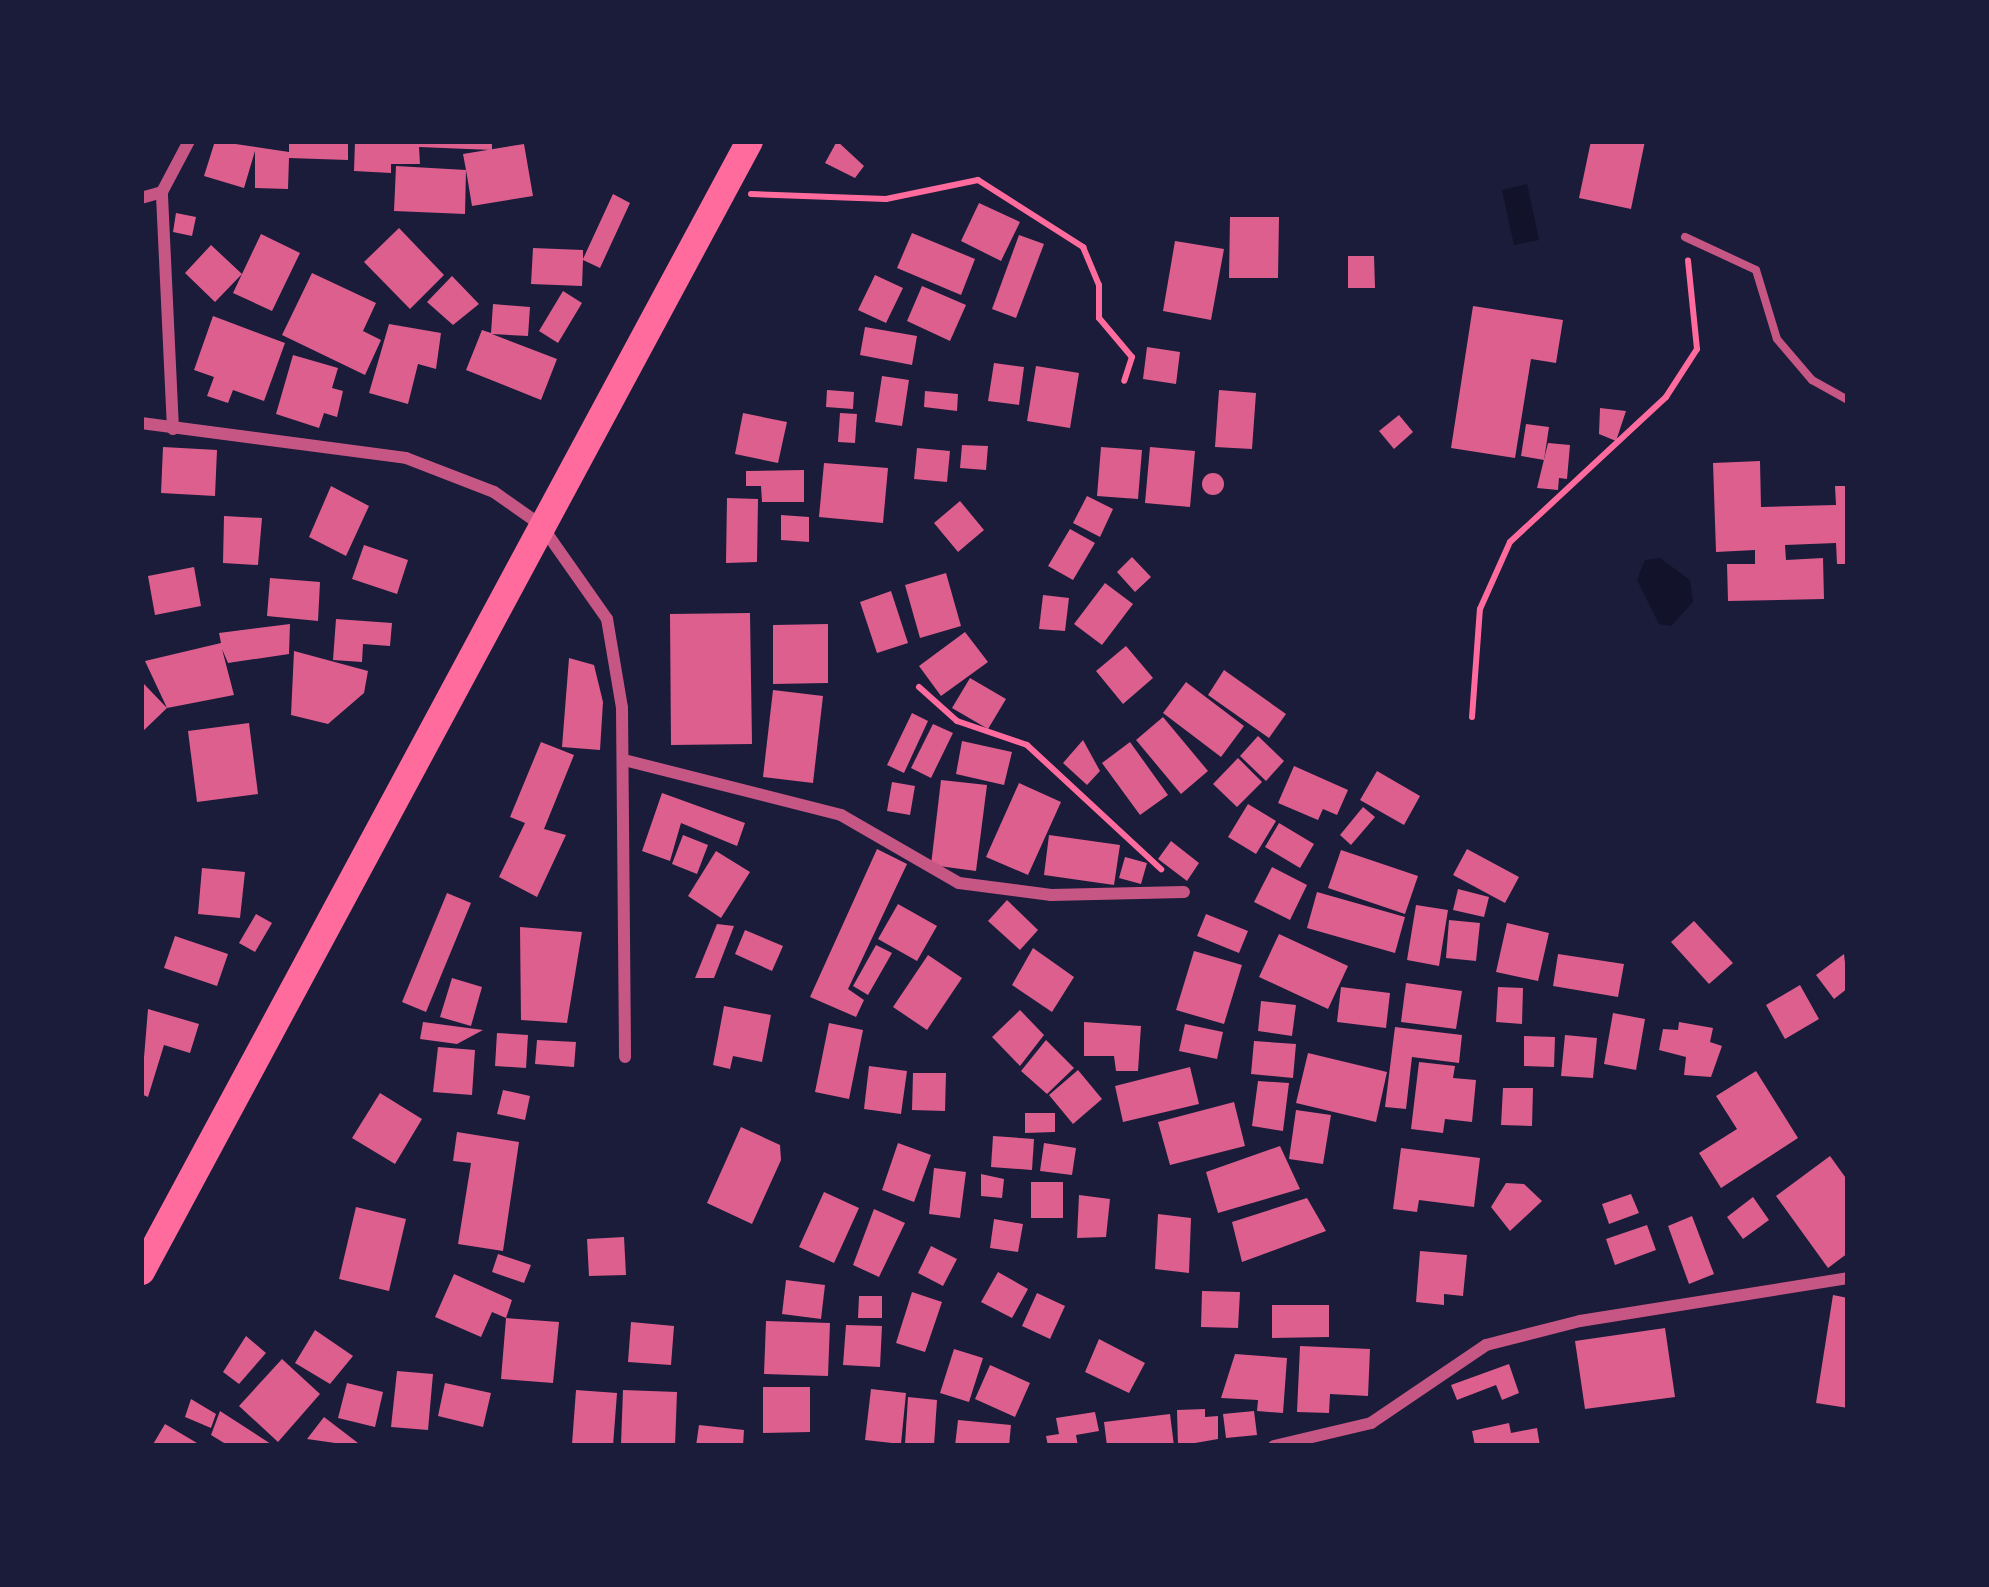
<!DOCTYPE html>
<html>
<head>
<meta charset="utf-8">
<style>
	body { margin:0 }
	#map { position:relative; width:1989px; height:1587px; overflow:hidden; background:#1b1b3a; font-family:Arial,sans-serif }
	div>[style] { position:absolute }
	.water>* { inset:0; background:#12122b }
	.building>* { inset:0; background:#dd5f8e }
	.round { border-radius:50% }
	.path>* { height:6px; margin:-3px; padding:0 3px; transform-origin:3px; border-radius:3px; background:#ff6b9d }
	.service>* { height:8px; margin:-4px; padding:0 4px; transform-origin:4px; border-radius:4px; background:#c65784 }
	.minor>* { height:12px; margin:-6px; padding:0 6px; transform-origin:6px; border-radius:6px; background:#c65784 }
	.trunk>* { height:27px; margin:-13.5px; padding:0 13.5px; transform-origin:13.5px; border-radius:13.5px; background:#ff6b9d }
	span { translate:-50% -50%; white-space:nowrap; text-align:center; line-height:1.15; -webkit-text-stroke:9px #1b1b3a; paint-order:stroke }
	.frame { position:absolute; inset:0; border:144px solid #1b1b3a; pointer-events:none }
</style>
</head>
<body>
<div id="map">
	<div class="water">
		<i style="clip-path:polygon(1527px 184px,1539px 240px,1514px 245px,1502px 190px)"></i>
		<i style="clip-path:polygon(1660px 558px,1690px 580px,1693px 602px,1671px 626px,1659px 624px,1637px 580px,1645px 560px)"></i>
	</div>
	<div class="building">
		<i style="clip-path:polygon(215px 141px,289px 152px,289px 141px,348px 141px,348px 160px,289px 158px,288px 189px,255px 188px,255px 151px,244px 188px,204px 176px)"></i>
		<i style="clip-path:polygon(355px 141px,492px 141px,492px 150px,419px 147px,420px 164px,391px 164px,391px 173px,354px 171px)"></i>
		<i style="clip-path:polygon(837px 141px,864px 166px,855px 178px,825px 163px)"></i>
		<i style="clip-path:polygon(1591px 141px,1645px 141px,1631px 209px,1579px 198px)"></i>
		<i style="clip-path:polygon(524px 144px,533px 196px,472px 206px,466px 170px,465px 214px,394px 211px,396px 166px,466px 170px,463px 154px)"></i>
		<i style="clip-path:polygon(613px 194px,630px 203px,600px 268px,583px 260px,582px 286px,531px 284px,533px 248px,583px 250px,583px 259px)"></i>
		<i style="clip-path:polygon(979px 203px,1020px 222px,1001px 261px,961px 241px)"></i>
		<i style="clip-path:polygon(176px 213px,196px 217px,192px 236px,173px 232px)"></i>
		<i style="clip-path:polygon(1230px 217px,1279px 217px,1278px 278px,1229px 278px)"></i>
		<i style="clip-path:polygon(399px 228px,444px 275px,410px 309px,364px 262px)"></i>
		<i style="clip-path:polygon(912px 233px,975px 259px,961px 295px,897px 268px)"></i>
		<i style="clip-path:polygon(261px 234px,300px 253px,272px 311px,233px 293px,242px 274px,215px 302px,185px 273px,211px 245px,242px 274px)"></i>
		<i style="clip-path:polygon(1019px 235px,1044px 244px,1016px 318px,992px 309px)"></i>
		<i style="clip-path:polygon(1175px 241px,1224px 249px,1211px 320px,1163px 311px)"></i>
		<i style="clip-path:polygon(1348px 256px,1374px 256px,1375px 288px,1348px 288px)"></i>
		<i style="clip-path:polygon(312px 273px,376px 303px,363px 331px,381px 340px,365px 375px,282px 335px)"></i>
		<i style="clip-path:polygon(875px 275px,903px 288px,886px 323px,858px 310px)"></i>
		<i style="clip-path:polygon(452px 276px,479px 304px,453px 325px,427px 302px)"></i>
		<i style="clip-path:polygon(922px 286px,966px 305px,950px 341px,907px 321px)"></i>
		<i style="clip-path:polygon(563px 291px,582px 303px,558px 343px,539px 331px)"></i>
		<i style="clip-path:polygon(493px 304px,530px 307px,528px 336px,492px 334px,557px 359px,541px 400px,466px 370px,482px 330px,491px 333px)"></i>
		<i style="clip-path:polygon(1473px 306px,1563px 320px,1556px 363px,1531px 359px,1515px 458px,1451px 448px)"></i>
		<i style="clip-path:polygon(213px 316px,285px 343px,264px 401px,233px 390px,228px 403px,207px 396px,214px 377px,194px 370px)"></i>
		<i style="clip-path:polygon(389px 324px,441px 333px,436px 369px,418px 364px,408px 404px,369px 393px)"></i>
		<i style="clip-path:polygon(865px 327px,917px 336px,912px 365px,860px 355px)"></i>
		<i style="clip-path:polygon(1147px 347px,1180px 352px,1176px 384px,1143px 379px)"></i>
		<i style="clip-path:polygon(293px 355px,338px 368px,332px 388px,343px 391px,337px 417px,324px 413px,319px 428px,276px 414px)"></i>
		<i style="clip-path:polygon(994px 363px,1024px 367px,1019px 405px,988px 401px)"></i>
		<i style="clip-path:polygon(1036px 366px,1079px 373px,1070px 428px,1027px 421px)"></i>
		<i style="clip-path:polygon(882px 376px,909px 380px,902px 426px,875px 422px)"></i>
		<i style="clip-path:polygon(827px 390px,854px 392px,853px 409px,826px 407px)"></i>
		<i style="clip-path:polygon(1219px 390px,1256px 393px,1252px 449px,1215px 447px)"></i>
		<i style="clip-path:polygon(925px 391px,958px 394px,957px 411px,924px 407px)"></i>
		<i style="clip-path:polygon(1600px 408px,1626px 411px,1616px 441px,1599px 434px)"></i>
		<i style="clip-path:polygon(743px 413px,787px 422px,778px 463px,735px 454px)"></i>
		<i style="clip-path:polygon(840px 413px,857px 414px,855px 443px,838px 442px)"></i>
		<i style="clip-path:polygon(1399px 415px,1413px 432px,1394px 449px,1379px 431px)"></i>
		<i style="clip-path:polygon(1526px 424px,1549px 427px,1544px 460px,1521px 456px)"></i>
		<i style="clip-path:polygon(1548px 443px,1570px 445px,1567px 479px,1559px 478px,1558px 490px,1537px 488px)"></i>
		<i style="clip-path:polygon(962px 445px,988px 446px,986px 470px,960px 468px)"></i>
		<i style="clip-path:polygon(163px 447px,217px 450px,215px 496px,161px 493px)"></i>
		<i style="clip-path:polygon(1101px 447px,1142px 450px,1138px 499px,1097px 496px)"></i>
		<i style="clip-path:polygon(1150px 447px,1195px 451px,1190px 507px,1145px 503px)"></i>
		<i style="clip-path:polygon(917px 448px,950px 451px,947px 482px,914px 479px)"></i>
		<i style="clip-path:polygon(1760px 461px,1761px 507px,1836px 505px,1835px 486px,1848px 486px,1848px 564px,1837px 564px,1836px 543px,1785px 545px,1786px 560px,1823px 558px,1824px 599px,1728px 601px,1727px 564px,1755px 564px,1755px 550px,1716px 552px,1713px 463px)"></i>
		<i style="clip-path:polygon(824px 463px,888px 468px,883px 523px,819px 517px)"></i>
		<i style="clip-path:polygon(804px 470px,804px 502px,762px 502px,761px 486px,746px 486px,746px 471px)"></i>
		<i class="round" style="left:1202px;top:473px;width:22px;height:22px"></i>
		<i style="clip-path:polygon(331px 486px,369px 506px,346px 556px,309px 537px)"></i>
		<i style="clip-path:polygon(1087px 496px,1113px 509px,1100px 537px,1073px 523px)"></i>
		<i style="clip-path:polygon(727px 498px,758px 499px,757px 562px,726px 563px)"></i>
		<i style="clip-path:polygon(960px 501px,984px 530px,958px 552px,934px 523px)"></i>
		<i style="clip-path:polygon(781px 515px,809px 517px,809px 542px,781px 540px)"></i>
		<i style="clip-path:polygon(224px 516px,262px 518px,258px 565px,223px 563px)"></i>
		<i style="clip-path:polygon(1070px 529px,1095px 543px,1073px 580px,1048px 566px)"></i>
		<i style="clip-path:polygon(364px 545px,408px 560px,397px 594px,352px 579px)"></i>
		<i style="clip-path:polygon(1132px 557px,1151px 577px,1135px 592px,1117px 572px)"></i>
		<i style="clip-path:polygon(194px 567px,201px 606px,155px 615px,148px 576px)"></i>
		<i style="clip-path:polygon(946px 573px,961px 626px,920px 638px,905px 585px)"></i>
		<i style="clip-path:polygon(270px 578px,320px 582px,318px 621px,267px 616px)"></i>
		<i style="clip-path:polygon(1105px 583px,1133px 604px,1102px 645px,1074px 624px)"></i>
		<i style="clip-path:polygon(891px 591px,908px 643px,877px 653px,860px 602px)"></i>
		<i style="clip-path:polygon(1043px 595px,1069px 598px,1065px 631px,1039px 629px)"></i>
		<i style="clip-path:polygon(750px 613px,752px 744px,671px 745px,670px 614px)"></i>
		<i style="clip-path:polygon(336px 619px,392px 623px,390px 646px,363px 644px,362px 662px,333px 660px)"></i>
		<i style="clip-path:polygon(290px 624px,289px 654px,228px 663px,222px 649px,234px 695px,167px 708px,141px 733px,144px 684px,167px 708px,145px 661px,221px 643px,219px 633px)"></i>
		<i style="clip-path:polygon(828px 624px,828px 683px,773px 684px,773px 625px)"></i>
		<i style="clip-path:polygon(965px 632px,988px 662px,941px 696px,919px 666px)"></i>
		<i style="clip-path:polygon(1126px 646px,1153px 678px,1123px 704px,1096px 671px)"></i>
		<i style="clip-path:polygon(294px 651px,368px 671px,364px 693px,328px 724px,291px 715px)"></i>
		<i style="clip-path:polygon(569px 658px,594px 665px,603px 702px,600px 750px,562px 747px)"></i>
		<i style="clip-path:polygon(1224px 670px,1286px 714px,1269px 738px,1208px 695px)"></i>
		<i style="clip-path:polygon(970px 678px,1006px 699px,988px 729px,952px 708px)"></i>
		<i style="clip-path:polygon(1186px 682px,1244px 726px,1221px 757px,1163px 713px)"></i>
		<i style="clip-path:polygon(773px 690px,823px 696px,813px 783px,763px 777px)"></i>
		<i style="clip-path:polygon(912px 713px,928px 721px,904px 773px,887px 765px)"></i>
		<i style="clip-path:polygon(1163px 717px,1208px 771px,1181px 794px,1136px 740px)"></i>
		<i style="clip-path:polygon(249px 723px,258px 794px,197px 802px,188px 731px)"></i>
		<i style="clip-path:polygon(933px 724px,953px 733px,931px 778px,911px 768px)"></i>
		<i style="clip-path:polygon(1258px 736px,1284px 761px,1266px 781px,1240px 756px)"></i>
		<i style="clip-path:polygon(1083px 740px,1100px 771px,1087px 785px,1063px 763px)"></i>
		<i style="clip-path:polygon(962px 741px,1012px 752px,1004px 785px,956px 774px)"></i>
		<i style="clip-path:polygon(541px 742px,574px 755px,544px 829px,566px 835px,537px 897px,499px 877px,525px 823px,510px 817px)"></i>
		<i style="clip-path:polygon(1130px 742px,1168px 795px,1140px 815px,1102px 763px)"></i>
		<i style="clip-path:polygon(1238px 758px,1262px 782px,1237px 807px,1213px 784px)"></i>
		<i style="clip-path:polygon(1294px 766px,1348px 790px,1337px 815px,1323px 809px,1318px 820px,1278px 803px)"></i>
		<i style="clip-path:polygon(1377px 771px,1420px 796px,1404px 825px,1360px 800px)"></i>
		<i style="clip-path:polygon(941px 780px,987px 785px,976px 871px,931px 865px)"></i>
		<i style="clip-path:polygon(892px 782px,915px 786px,910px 815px,887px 811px)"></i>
		<i style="clip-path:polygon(1019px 783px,1061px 802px,1028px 875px,986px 857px)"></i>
		<i style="clip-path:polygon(662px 793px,745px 823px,737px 846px,681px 823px,670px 861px,642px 851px)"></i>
		<i style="clip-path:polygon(1248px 804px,1276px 821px,1256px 854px,1228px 837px)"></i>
		<i style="clip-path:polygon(1363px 807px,1375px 817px,1351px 845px,1340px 835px)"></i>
		<i style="clip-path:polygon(1279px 823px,1314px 844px,1300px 868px,1265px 847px)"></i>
		<i style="clip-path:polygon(683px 835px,708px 845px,697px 874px,672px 864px)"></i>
		<i style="clip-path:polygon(1049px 835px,1120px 845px,1114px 885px,1044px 875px)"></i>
		<i style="clip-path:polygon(1171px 841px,1199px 863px,1187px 881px,1158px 859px)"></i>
		<i style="clip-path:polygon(877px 849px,907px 864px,848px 989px,864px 1000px,856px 1017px,810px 997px)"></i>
		<i style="clip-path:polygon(1467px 849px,1519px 877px,1505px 903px,1453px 875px)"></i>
		<i style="clip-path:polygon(1341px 850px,1418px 876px,1405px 914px,1328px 888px)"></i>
		<i style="clip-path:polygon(716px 851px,750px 872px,721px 918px,688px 896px)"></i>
		<i style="clip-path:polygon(1125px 857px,1147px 863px,1141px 884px,1119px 878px)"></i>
		<i style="clip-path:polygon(1272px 867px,1307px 885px,1290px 920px,1254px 902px)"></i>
		<i style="clip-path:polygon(202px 868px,245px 872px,240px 918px,198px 914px)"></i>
		<i style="clip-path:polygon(1458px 889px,1489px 897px,1484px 917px,1453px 910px)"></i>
		<i style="clip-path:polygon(1317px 892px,1405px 917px,1395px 953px,1307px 928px)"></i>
		<i style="clip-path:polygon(447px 893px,471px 903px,426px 1012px,402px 1002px)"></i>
		<i style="clip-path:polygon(1007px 900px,1038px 930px,1020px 950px,988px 921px)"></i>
		<i style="clip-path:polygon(898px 904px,937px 926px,917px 961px,878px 939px)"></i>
		<i style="clip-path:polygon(1416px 905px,1448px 910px,1439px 966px,1407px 960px)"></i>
		<i style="clip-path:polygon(256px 914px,272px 923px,255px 952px,239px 943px)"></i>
		<i style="clip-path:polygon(1206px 914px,1248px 931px,1239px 953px,1197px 936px)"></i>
		<i style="clip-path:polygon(1449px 920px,1480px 923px,1476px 961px,1446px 958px)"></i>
		<i style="clip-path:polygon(1694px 921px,1733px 963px,1709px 984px,1671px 942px)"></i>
		<i style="clip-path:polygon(1507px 923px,1549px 933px,1538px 981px,1496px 972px)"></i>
		<i style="clip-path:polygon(717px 924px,734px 926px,714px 978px,695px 978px)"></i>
		<i style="clip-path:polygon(520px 927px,582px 932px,567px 1023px,521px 1020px)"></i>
		<i style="clip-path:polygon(745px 930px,783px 946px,772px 971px,735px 954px)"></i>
		<i style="clip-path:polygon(1279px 934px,1348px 966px,1328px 1009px,1259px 977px)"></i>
		<i style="clip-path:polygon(175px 936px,228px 954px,217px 986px,164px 968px)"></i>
		<i style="clip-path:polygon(876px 945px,892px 953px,868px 995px,853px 986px)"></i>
		<i style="clip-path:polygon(1033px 948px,1074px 977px,1052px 1012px,1012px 985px)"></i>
		<i style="clip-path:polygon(1194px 951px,1242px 965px,1224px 1024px,1176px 1010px)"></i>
		<i style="clip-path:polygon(1558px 954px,1624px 964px,1618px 997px,1553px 986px)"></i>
		<i style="clip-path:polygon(1844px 954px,1848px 988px,1834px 999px,1816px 975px)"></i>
		<i style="clip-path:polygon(928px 955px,962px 978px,927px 1030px,893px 1007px)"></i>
		<i style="clip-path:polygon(452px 978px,482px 987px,471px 1026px,440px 1017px)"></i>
		<i style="clip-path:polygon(1406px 983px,1462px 991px,1456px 1029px,1401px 1022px)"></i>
		<i style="clip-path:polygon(1800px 985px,1819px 1019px,1785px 1039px,1766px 1005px)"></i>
		<i style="clip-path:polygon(1341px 987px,1390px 993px,1386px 1028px,1337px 1022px)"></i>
		<i style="clip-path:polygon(1498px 987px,1523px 988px,1522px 1024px,1496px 1022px)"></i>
		<i style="clip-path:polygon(1261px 1001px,1296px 1005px,1292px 1036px,1258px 1031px)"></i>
		<i style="clip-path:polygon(724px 1006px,771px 1015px,762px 1062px,733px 1056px,730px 1069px,713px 1065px)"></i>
		<i style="clip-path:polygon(148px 1009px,199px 1024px,190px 1053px,164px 1045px,148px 1097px,141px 1094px)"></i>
		<i style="clip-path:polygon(1020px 1010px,1044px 1035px,1020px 1066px,992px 1037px)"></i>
		<i style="clip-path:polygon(1613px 1013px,1645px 1019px,1636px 1070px,1604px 1064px)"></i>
		<i style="clip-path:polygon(423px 1022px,483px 1030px,457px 1044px,420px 1039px)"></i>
		<i style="clip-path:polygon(1084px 1022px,1141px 1026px,1138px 1071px,1116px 1071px,1114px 1056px,1084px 1056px)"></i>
		<i style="clip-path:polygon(1679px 1022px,1713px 1028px,1710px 1042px,1722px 1046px,1711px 1077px,1684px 1075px,1686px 1057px,1659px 1050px,1663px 1029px,1678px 1030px)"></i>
		<i style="clip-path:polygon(829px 1023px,863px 1030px,849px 1099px,815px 1092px)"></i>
		<i style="clip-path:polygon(1185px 1024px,1223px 1032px,1217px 1059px,1179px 1051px)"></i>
		<i style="clip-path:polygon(1395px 1027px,1462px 1035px,1459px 1063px,1412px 1057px,1406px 1109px,1385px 1107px)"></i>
		<i style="clip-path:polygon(497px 1033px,528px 1035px,526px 1068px,495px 1066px)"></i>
		<i style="clip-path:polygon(1565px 1035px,1597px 1038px,1593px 1078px,1561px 1076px)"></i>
		<i style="clip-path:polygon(1524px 1036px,1555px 1037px,1554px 1067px,1524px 1066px)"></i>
		<i style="clip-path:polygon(537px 1040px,576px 1042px,574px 1067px,535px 1064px)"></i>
		<i style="clip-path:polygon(1046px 1040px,1074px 1068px,1047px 1094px,1021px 1071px)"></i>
		<i style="clip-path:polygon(1254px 1041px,1296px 1044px,1293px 1078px,1251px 1074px)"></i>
		<i style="clip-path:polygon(438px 1047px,475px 1050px,472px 1095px,433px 1092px)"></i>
		<i style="clip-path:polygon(1308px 1053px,1387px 1072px,1376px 1122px,1296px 1103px)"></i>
		<i style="clip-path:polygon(1419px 1062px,1455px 1066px,1453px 1078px,1476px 1080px,1472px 1122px,1445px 1119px,1443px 1133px,1411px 1129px)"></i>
		<i style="clip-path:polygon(869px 1066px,907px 1071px,901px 1114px,864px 1109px)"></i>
		<i style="clip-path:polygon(1190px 1067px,1199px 1104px,1123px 1122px,1115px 1086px)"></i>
		<i style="clip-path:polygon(1078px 1070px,1102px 1099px,1073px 1124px,1049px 1095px)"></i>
		<i style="clip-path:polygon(1756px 1071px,1798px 1138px,1721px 1188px,1699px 1153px,1737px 1129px,1716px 1096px)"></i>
		<i style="clip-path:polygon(913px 1073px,946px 1073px,945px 1111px,912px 1110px)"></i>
		<i style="clip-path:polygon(1258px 1081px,1289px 1083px,1283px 1131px,1252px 1126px)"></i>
		<i style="clip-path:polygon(1503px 1088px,1533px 1088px,1532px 1126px,1501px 1125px)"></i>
		<i style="clip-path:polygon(503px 1090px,530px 1096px,525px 1120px,497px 1114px)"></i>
		<i style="clip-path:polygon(380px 1093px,422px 1119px,395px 1164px,352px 1138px)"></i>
		<i style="clip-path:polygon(1234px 1102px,1245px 1146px,1170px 1165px,1158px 1122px)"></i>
		<i style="clip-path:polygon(1296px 1110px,1331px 1115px,1323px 1164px,1289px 1159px)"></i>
		<i style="clip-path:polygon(1025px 1113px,1055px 1113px,1055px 1132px,1025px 1133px)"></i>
		<i style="clip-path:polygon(741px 1127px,780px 1145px,781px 1160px,752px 1224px,707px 1203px)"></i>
		<i style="clip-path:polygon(457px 1132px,519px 1142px,503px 1251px,458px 1244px,471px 1163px,453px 1161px)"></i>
		<i style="clip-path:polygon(993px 1136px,1034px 1139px,1032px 1170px,991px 1167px)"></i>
		<i style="clip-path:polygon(898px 1143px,931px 1155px,914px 1202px,882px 1190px)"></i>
		<i style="clip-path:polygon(1044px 1143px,1076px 1148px,1072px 1175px,1040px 1171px)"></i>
		<i style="clip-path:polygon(1280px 1146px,1300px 1189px,1218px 1213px,1206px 1172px)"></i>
		<i style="clip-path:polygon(1401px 1148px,1480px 1158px,1474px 1207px,1419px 1200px,1417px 1212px,1393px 1209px)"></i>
		<i style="clip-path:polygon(1830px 1156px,1848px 1181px,1848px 1253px,1828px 1268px,1776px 1196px)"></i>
		<i style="clip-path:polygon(934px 1168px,966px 1172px,960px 1218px,929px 1214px)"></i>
		<i style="clip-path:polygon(981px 1174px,1004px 1179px,1002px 1198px,981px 1196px)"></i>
		<i style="clip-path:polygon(1031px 1182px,1063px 1182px,1063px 1218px,1031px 1218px)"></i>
		<i style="clip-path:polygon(1506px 1183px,1524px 1184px,1542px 1201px,1510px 1231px,1491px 1207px)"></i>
		<i style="clip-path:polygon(824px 1192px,859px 1208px,834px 1263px,799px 1247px)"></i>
		<i style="clip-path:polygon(1631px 1194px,1639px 1213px,1609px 1224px,1602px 1204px)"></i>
		<i style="clip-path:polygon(1079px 1195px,1110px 1199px,1106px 1237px,1077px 1238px)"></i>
		<i style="clip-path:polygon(1753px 1197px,1769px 1220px,1743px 1239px,1727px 1217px)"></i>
		<i style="clip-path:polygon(1307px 1198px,1326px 1231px,1242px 1262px,1232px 1222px)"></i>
		<i style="clip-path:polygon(356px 1207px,406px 1219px,389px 1291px,339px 1279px)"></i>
		<i style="clip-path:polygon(874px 1209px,905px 1223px,879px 1277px,853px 1265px)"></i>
		<i style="clip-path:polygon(1158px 1214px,1191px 1218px,1189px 1273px,1155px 1269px)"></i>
		<i style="clip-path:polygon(1692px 1216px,1714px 1274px,1689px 1284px,1668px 1226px)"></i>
		<i style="clip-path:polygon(994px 1219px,1023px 1224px,1018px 1252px,990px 1248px)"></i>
		<i style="clip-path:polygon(1647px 1225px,1656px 1250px,1615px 1265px,1606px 1239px)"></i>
		<i style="clip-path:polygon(624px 1237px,626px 1275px,589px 1276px,587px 1239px)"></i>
		<i style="clip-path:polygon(931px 1246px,957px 1259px,943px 1286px,918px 1273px)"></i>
		<i style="clip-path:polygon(1420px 1251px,1467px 1255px,1463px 1296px,1444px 1294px,1444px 1305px,1416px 1302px)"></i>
		<i style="clip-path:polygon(498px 1254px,531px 1265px,524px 1283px,492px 1272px)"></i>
		<i style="clip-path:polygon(998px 1272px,1028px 1289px,1012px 1318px,981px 1302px)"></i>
		<i style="clip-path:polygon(454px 1274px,512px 1300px,506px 1318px,492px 1312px,481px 1337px,435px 1317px)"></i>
		<i style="clip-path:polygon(786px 1280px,825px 1285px,821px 1319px,782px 1314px)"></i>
		<i style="clip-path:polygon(1202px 1291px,1240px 1292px,1238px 1328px,1201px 1327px)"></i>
		<i style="clip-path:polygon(912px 1292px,942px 1302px,925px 1352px,896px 1343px)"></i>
		<i style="clip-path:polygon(1037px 1293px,1065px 1306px,1050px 1339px,1022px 1326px)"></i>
		<i style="clip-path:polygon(1833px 1295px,1848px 1298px,1848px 1408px,1816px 1403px)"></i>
		<i style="clip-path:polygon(859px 1296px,882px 1296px,882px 1318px,858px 1318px)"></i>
		<i style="clip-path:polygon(1272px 1305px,1329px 1305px,1329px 1337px,1272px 1338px)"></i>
		<i style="clip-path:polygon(506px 1318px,559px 1322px,553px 1383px,501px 1379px)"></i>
		<i style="clip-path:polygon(766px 1321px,830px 1323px,828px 1376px,764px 1374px)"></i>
		<i style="clip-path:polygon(631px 1322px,674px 1326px,671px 1365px,628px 1362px)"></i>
		<i style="clip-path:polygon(846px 1325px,882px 1326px,880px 1367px,843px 1365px)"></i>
		<i style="clip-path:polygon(1665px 1328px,1675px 1397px,1585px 1409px,1575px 1341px)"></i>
		<i style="clip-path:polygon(315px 1330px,353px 1356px,330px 1384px,295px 1363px)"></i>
		<i style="clip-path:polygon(246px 1336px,266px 1353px,239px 1384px,223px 1372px)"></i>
		<i style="clip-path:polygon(1099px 1339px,1145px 1363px,1129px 1393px,1085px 1372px)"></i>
		<i style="clip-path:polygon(1300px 1346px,1370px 1349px,1368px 1396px,1330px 1394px,1329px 1413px,1297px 1412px)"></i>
		<i style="clip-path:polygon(954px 1349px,983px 1358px,969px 1402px,940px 1393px)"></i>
		<i style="clip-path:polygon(1235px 1354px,1287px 1358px,1283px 1413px,1257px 1411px,1258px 1400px,1221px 1398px)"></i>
		<i style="clip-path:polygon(282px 1359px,320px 1394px,278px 1442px,239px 1406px)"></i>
		<i style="clip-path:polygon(1509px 1364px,1519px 1393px,1502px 1400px,1496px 1385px,1457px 1400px,1451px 1385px)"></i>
		<i style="clip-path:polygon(990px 1365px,1030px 1383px,1015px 1417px,975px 1399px)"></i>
		<i style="clip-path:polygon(397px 1371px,433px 1374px,428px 1430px,391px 1427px)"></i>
		<i style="clip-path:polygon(347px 1383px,383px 1392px,375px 1427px,338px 1418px)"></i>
		<i style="clip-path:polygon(445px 1383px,491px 1393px,483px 1427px,438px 1416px)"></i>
		<i style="clip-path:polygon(763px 1387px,810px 1387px,810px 1432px,763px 1433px)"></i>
		<i style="clip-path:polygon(871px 1389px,906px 1393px,901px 1444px,865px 1440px)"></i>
		<i style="clip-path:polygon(576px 1390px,617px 1393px,613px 1446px,572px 1444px)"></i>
		<i style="clip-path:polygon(623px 1390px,677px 1392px,675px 1446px,621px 1444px)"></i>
		<i style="clip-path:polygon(908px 1397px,937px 1400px,934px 1446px,905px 1444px)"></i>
		<i style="clip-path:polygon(191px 1399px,216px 1414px,211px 1428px,185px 1417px)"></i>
		<i style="clip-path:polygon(1205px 1409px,1205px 1417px,1218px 1416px,1218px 1439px,1178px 1446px,1177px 1410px)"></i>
		<i style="clip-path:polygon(220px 1411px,274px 1446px,229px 1446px,211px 1435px)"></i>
		<i style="clip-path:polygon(1254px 1411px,1257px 1435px,1226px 1438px,1223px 1414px)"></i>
		<i style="clip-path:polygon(1095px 1412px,1099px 1431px,1076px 1435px,1078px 1446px,1048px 1446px,1046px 1436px,1059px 1434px,1056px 1418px)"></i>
		<i style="clip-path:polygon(1170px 1414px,1174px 1446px,1107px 1446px,1104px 1422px)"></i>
		<i style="clip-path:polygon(324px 1417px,358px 1443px,356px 1446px,307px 1439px)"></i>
		<i style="clip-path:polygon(958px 1420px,1011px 1425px,1009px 1446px,955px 1446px)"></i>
		<i style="clip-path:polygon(1509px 1423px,1511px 1433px,1537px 1428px,1540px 1446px,1475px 1446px,1472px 1431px)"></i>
		<i style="clip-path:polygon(165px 1424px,202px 1446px,152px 1446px)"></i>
		<i style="clip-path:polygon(699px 1425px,744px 1430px,743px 1446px,696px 1446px)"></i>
	</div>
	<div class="path">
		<i style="left:751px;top:194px;width:135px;rotate:2.1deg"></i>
		<i style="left:886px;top:199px;width:94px;rotate:-11.7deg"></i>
		<i style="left:978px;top:180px;width:125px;rotate:32.5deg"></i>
		<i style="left:1083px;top:247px;width:41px;rotate:67.2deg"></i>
		<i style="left:1099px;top:285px;width:33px;rotate:90deg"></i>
		<i style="left:1099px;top:318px;width:51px;rotate:49.8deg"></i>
		<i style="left:1132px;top:357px;width:25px;rotate:108deg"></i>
		<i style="left:919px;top:687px;width:51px;rotate:41.8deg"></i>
		<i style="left:957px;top:721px;width:74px;rotate:18.9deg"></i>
		<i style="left:1027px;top:745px;width:183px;rotate:42.8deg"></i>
		<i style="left:1472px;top:717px;width:108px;rotate:-85.8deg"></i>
		<i style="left:1480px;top:609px;width:73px;rotate:-65.9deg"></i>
		<i style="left:1510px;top:542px;width:213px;rotate:-42.9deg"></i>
		<i style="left:1666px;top:397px;width:57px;rotate:-57.1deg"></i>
		<i style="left:1697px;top:349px;width:89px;rotate:-95.8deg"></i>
	</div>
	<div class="service">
		<i style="left:1685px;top:237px;width:78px;rotate:24.9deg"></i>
		<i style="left:1756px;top:270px;width:72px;rotate:73.1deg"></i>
		<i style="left:1777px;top:339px;width:54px;rotate:49.5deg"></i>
		<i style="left:1812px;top:380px;width:41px;rotate:29.1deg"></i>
	</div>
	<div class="minor">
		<i style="left:141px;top:198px;width:22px;rotate:-16deg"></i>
		<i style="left:141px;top:423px;width:267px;rotate:7.5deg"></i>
		<i style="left:406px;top:458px;width:94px;rotate:21.1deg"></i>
		<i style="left:494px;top:492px;width:57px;rotate:35.1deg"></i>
		<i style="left:541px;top:525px;width:115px;rotate:54.9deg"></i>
		<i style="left:607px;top:619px;width:90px;rotate:80.4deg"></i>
		<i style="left:622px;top:708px;width:349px;rotate:89.5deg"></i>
		<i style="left:173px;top:429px;width:237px;rotate:-92.7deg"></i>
		<i style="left:162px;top:192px;width:58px;rotate:-62.1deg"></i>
		<i style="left:628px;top:761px;width:220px;rotate:14.2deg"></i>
		<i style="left:841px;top:815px;width:136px;rotate:30deg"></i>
		<i style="left:959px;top:883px;width:93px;rotate:7.4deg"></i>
		<i style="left:1051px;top:895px;width:133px;rotate:-1.3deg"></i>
		<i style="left:1274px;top:1446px;width:100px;rotate:-13.3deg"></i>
		<i style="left:1371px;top:1423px;width:139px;rotate:-34.1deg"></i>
		<i style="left:1486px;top:1345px;width:97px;rotate:-14.3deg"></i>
		<i style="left:1580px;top:1321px;width:271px;rotate:-9.1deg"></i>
	</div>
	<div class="trunk">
		<i style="left:141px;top:1271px;width:1283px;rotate:-61.72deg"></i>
	</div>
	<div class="frame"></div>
</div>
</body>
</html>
